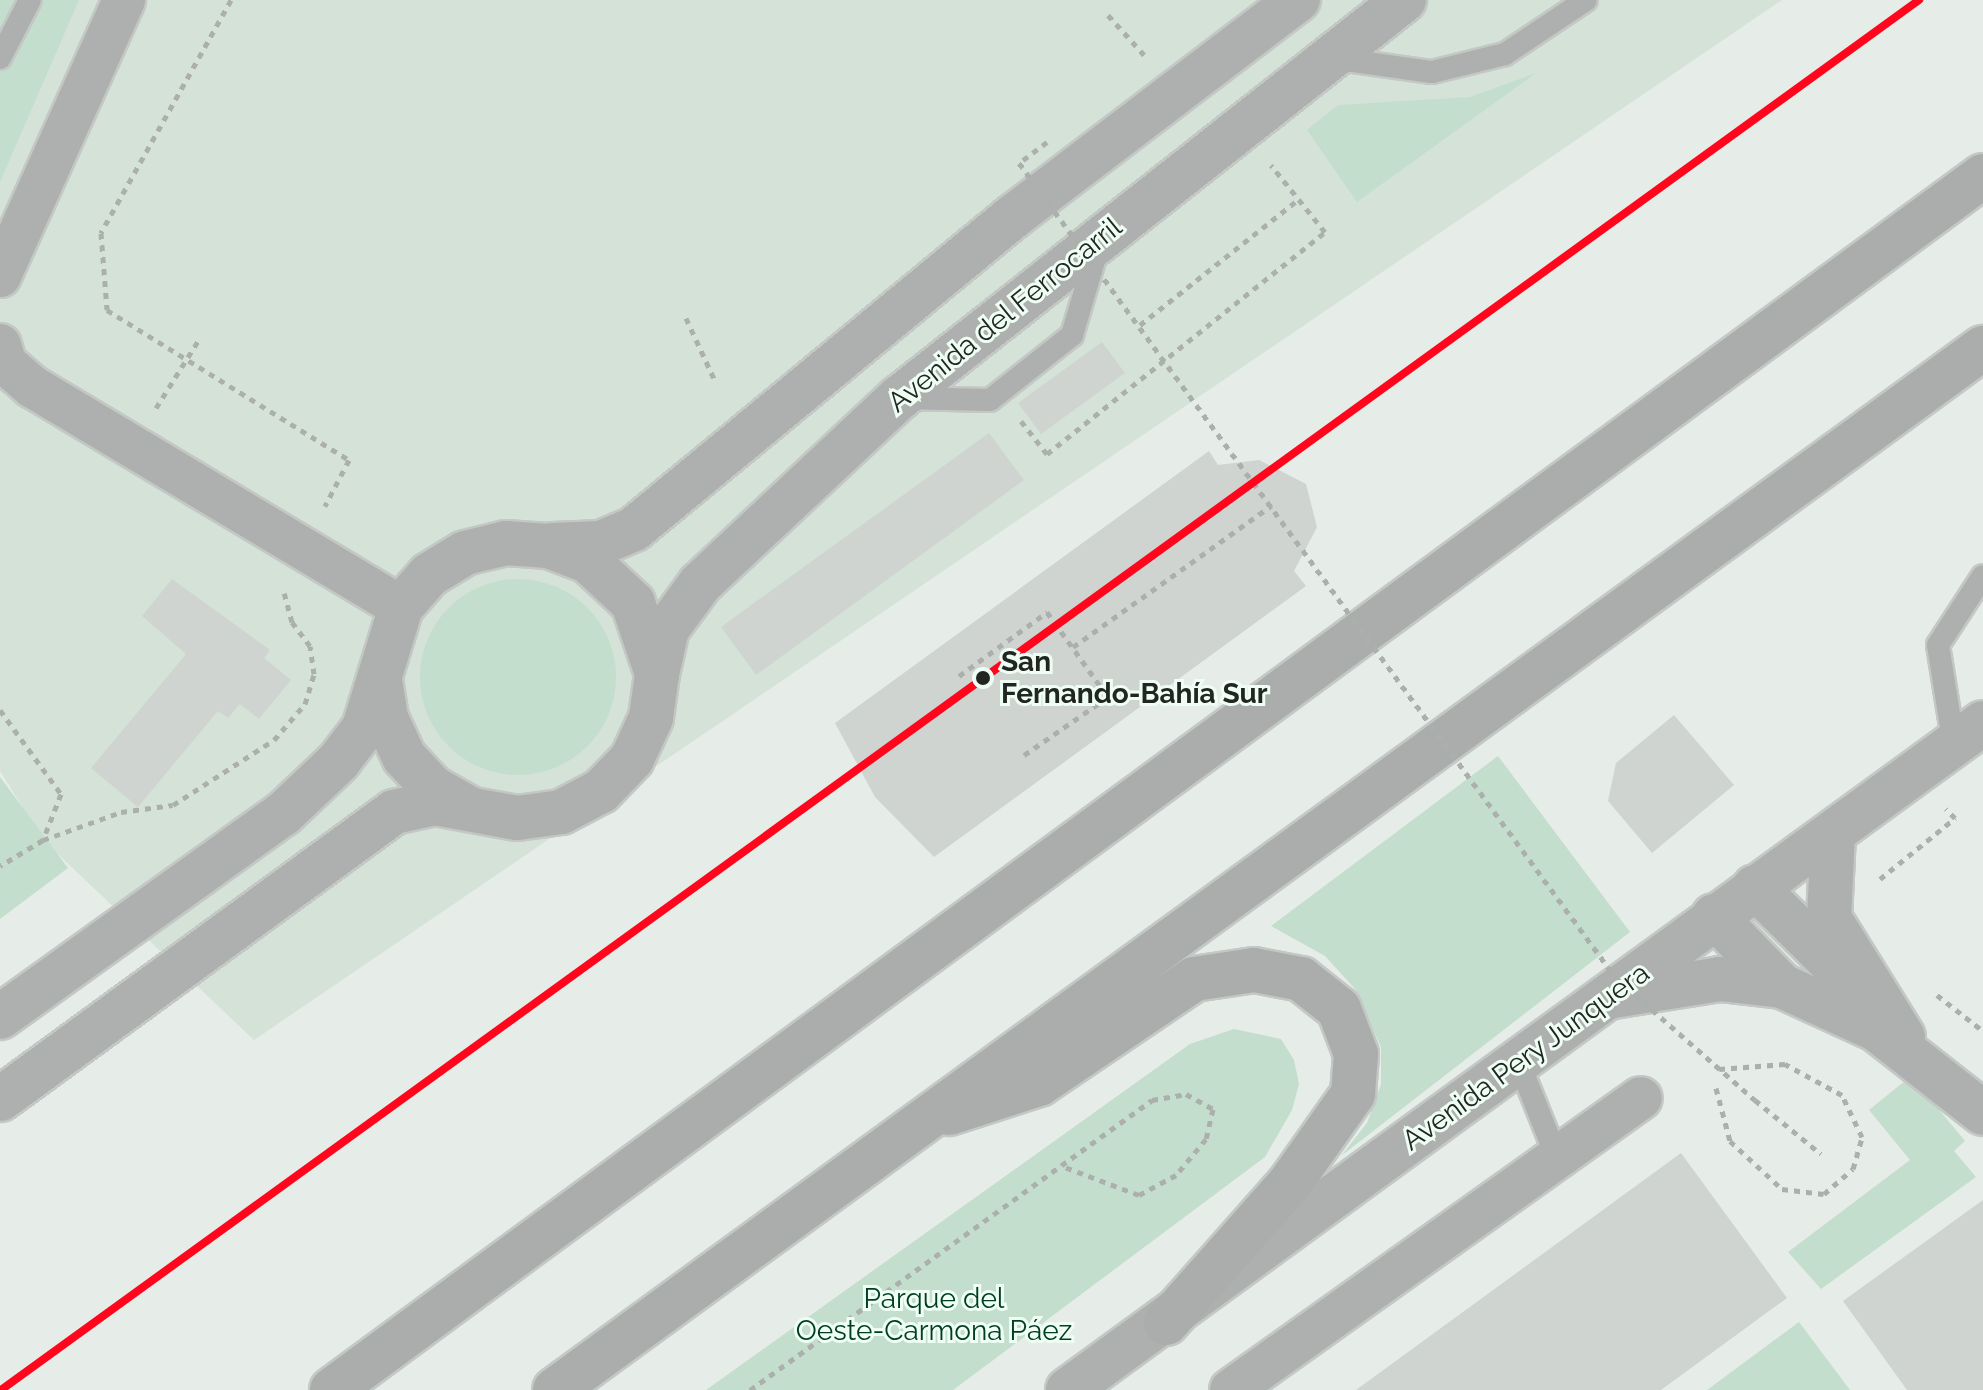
<!DOCTYPE html>
<html>
<head>
<meta charset="utf-8">
<style>
	body { margin:0 }
	#map { position:relative; width:1983px; height:1390px; overflow:hidden; background:#e6ece7; font-family:Raleway,sans-serif }
	div>[style] { position:absolute }
	.built>* { inset:0; background:#d5e2d8 }
	.green>* { inset:0; background:#c4decd }
	.round { border-radius:50% }
	.building>* { inset:0; background:#cfd4d0 }
	.path>* { height:5px; margin-top:-2.5px; transform-origin:0; background:repeating-linear-gradient(90deg,#abb0ac 0 6px,transparent 0 12px) }
	.roads { filter:drop-shadow(2px 0 #c3c8c5) drop-shadow(-2px 0 #c3c8c5) drop-shadow(0 2px #c3c8c5) drop-shadow(0 -2px #c3c8c5) }
	.service>* { height:22px; margin:-11px; padding:0 11px; transform-origin:11px; border-radius:11px; background:#aeb0af }
	.minor>* { height:42px; margin:-21px; padding:0 21px; transform-origin:21px; border-radius:21px; background:#aeb0af }
	.tertiary>* { height:44px; margin:-22px; padding:0 22px; transform-origin:22px; border-radius:22px; background:#aeb0af }
	.motorway>* { height:44px; margin:-22px; padding:0 22px; transform-origin:22px; border-radius:22px; background:#aaadab }
	.path-bridge>* { height:5px; margin-top:-2.5px; transform-origin:0; background:repeating-linear-gradient(90deg,#abb0ac 0 6px,transparent 0 12px) }
	.rail-1>* { height:8px; margin:-4px; padding:0 4px; transform-origin:4px; border-radius:4px; background:#ff061d }
	.dots>* { width:22px; height:22px; translate:-50% -50%; box-sizing:border-box; border:4px solid #effef4; border-radius:50% }
	span { translate:-50% -50%; white-space:nowrap; text-align:center; line-height:1.15; -webkit-text-stroke:6px #effef4; paint-order:stroke }
	.street-label { font-size:28px; color:#212623 }
	.stop-label { font-size:28px; color:#212623; font-weight:700 }
	.left { translate:0 -50%; text-align:left }
	.park-label { font-size:28px; color:#003d21 }
</style>
</head>
<body>
<div id="map">
	<div class="built">
		<i style="clip-path:polygon(0 0,1782px 0,254px 1040px,43px 840px,0 771px)"></i>
	</div>
	<div class="green">
		<i style="clip-path:polygon(0 0,79px 0,0 182px)"></i>
		<i style="clip-path:polygon(1536px 73px,1357px 202px,1307px 130px,1338px 105px,1470px 97px)"></i>
		<i class="round" style="left:420px;top:579px;width:196px;height:196px"></i>
		<i style="clip-path:polygon(1498px 756px,1630px 932px,1341px 1156px,1367px 1123px,1381px 1084px,1381px 1047px,1355px 989px,1325px 956px,1271px 926px)"></i>
		<i style="clip-path:polygon(0 777px,68px 868px,0 919px)"></i>
		<i style="clip-path:polygon(1234px 1029px,1281px 1039px,1294px 1060px,1299px 1084px,1292px 1110px,1265px 1157px,953px 1390px,706px 1390px,1190px 1044px)"></i>
		<i style="clip-path:polygon(1911px 1076px,1965px 1141px,1954px 1151px,1976px 1177px,1821px 1289px,1788px 1252px,1910px 1160px,1869px 1110px)"></i>
		<i style="clip-path:polygon(1799px 1322px,1850px 1390px,1707px 1390px)"></i>
	</div>
	<div class="building">
		<i style="clip-path:polygon(1102px 342px,1125px 373px,1041px 434px,1018px 403px)"></i>
		<i style="clip-path:polygon(989px 433px,1024px 480px,756px 675px,721px 627px)"></i>
		<i style="clip-path:polygon(1209px 451px,1218px 465px,1259px 460px,1306px 484px,1317px 527px,1294px 571px,1306px 586px,934px 857px,875px 797px,835px 723px)"></i>
		<i style="clip-path:polygon(172px 579px,270px 650px,264px 658px,291px 680px,259px 719px,240px 704px,228px 718px,218px 711px,138px 807px,91px 768px,186px 654px,142px 616px)"></i>
		<i style="clip-path:polygon(1674px 715px,1734px 785px,1652px 853px,1608px 801px,1616px 763px)"></i>
		<i style="clip-path:polygon(1681px 1153px,1787px 1298px,1661px 1390px,1356px 1390px)"></i>
		<i style="clip-path:polygon(1983px 1200px,1983px 1390px,1907px 1390px,1843px 1301px)"></i>
	</div>
	<div class="path">
		<i style="left:231px;top:0;width:267px;rotate:119.2deg"></i>
		<i style="left:101px;top:233px;width:77px;rotate:85.5deg"></i>
		<i style="left:107px;top:310px;width:285px;rotate:31.8deg"></i>
		<i style="left:349px;top:460px;width:52px;rotate:117.6deg"></i>
		<i style="left:1108px;top:15px;width:57px;rotate:47.9deg"></i>
		<i style="left:686px;top:318px;width:72px;rotate:65.2deg"></i>
		<i style="left:1140px;top:325px;width:203px;rotate:-38.4deg"></i>
		<i style="left:156px;top:408px;width:79px;rotate:-57.9deg"></i>
		<i style="left:1021px;top:421px;width:42px;rotate:51.8deg"></i>
		<i style="left:1047px;top:454px;width:356px;rotate:-38.6deg"></i>
		<i style="left:1325px;top:232px;width:86px;rotate:-128.9deg"></i>
		<i style="left:1073px;top:647px;width:244px;rotate:-35.5deg"></i>
		<i style="left:959px;top:676px;width:109px;rotate:-36deg"></i>
		<i style="left:1047px;top:612px;width:105px;rotate:54.3deg"></i>
		<i style="left:1108px;top:697px;width:107px;rotate:145.3deg"></i>
		<i style="left:0;top:710px;width:104px;rotate:54deg"></i>
		<i style="left:61px;top:794px;width:49px;rotate:111.4deg"></i>
		<i style="left:43px;top:840px;width:50px;rotate:148.8deg"></i>
		<i style="left:43px;top:840px;width:83px;rotate:-19.7deg"></i>
		<i style="left:121px;top:812px;width:52px;rotate:-7.7deg"></i>
		<i style="left:173px;top:805px;width:120px;rotate:-32.8deg"></i>
		<i style="left:274px;top:740px;width:48px;rotate:-49.3deg"></i>
		<i style="left:305px;top:704px;width:31px;rotate:-73deg"></i>
		<i style="left:314px;top:674px;width:28px;rotate:-98deg"></i>
		<i style="left:310px;top:646px;width:30px;rotate:-127deg"></i>
		<i style="left:292px;top:622px;width:30px;rotate:-105deg"></i>
		<i style="left:1880px;top:879px;width:97px;rotate:-39.1deg"></i>
		<i style="left:1955px;top:818px;width:13px;rotate:-135deg"></i>
		<i style="left:1937px;top:995px;width:58px;rotate:38deg"></i>
		<i style="left:1716px;top:1088px;width:55px;rotate:75.2deg"></i>
		<i style="left:1730px;top:1141px;width:71px;rotate:42.7deg"></i>
		<i style="left:1782px;top:1189px;width:42px;rotate:6.8deg"></i>
		<i style="left:1824px;top:1194px;width:38px;rotate:-41deg"></i>
		<i style="left:1853px;top:1169px;width:33px;rotate:-74deg"></i>
		<i style="left:1862px;top:1137px;width:47px;rotate:-115.5deg"></i>
		<i style="left:1842px;top:1095px;width:65px;rotate:-151.5deg"></i>
		<i style="left:1785px;top:1064px;width:66px;rotate:175.7deg"></i>
		<i style="left:1755px;top:1100px;width:85px;rotate:39.3deg"></i>
		<i style="left:750px;top:1390px;width:496px;rotate:-35.8deg"></i>
		<i style="left:1152px;top:1100px;width:35px;rotate:-10deg"></i>
		<i style="left:1186px;top:1094px;width:31px;rotate:29deg"></i>
		<i style="left:1213px;top:1109px;width:31px;rotate:103deg"></i>
		<i style="left:1206px;top:1139px;width:47px;rotate:129.8deg"></i>
		<i style="left:1176px;top:1175px;width:42px;rotate:151.6deg"></i>
		<i style="left:1139px;top:1195px;width:79px;rotate:-159.3deg"></i>
	</div>
	<div class="roads">
		<div class="service">
			<i style="left:0;top:58px;width:65px;rotate:-62.7deg"></i>
			<i style="left:1332px;top:58px;width:101px;rotate:8deg"></i>
			<i style="left:1432px;top:72px;width:75px;rotate:-13.9deg"></i>
			<i style="left:1505px;top:54px;width:97px;rotate:-33.7deg"></i>
			<i style="left:900px;top:398px;width:90px;rotate:1.3deg"></i>
			<i style="left:990px;top:400px;width:105px;rotate:-38.4deg"></i>
			<i style="left:1072px;top:335px;width:95px;rotate:-73.5deg"></i>
			<i style="left:1954px;top:745px;width:101px;rotate:-99.1deg"></i>
			<i style="left:1938px;top:645px;width:82px;rotate:-56.9deg"></i>
			<i style="left:1519px;top:1063px;width:102px;rotate:68.2deg"></i>
		</div>
		<div class="minor">
			<i style="left:0;top:276px;width:303px;rotate:-65.8deg"></i>
			<i style="left:0;top:345px;width:19px;rotate:74deg"></i>
			<i style="left:5px;top:363px;width:37px;rotate:41deg"></i>
			<i style="left:33px;top:387px;width:429px;rotate:30.9deg"></i>
			<i style="left:1231px;top:1390px;width:503px;rotate:-35.46deg"></i>
		</div>
		<div class="tertiary">
			<i style="left:553px;top:545px;width:48px;rotate:-2.4deg"></i>
			<i style="left:601px;top:543px;width:36px;rotate:-23deg"></i>
			<i style="left:634px;top:529px;width:492px;rotate:-39.5deg"></i>
			<i style="left:1014px;top:216px;width:357px;rotate:-37.3deg"></i>
			<i style="left:657px;top:674px;width:46px;rotate:-77.5deg"></i>
			<i style="left:667px;top:629px;width:56px;rotate:-53.7deg"></i>
			<i style="left:700px;top:584px;width:272px;rotate:-43.1deg"></i>
			<i style="left:899px;top:398px;width:643px;rotate:-38.24deg"></i>
			<i style="left:380px;top:680px;width:38px;rotate:81deg"></i>
			<i style="left:386px;top:718px;width:43px;rotate:65.2deg"></i>
			<i style="left:404px;top:757px;width:42px;rotate:46.9deg"></i>
			<i style="left:433px;top:788px;width:43px;rotate:29.6deg"></i>
			<i style="left:1833px;top:834px;width:84px;rotate:92.7deg"></i>
			<i style="left:1829px;top:918px;width:140px;rotate:58.1deg"></i>
			<i style="left:1755px;top:887px;width:131px;rotate:44.7deg"></i>
			<i style="left:1714px;top:916px;width:98px;rotate:45.8deg"></i>
			<i style="left:1782px;top:986px;width:103px;rotate:24.6deg"></i>
			<i style="left:1876px;top:1029px;width:136px;rotate:38.1deg"></i>
			<i style="left:1613px;top:996px;width:108px;rotate:-9deg"></i>
			<i style="left:1720px;top:979px;width:62px;rotate:6.4deg"></i>
			<i style="left:0;top:1017px;width:348px;rotate:-35.7deg"></i>
			<i style="left:283px;top:814px;width:76px;rotate:-43.4deg"></i>
			<i style="left:338px;top:762px;width:43px;rotate:-52.6deg"></i>
			<i style="left:364px;top:728px;width:127px;rotate:-73deg"></i>
			<i style="left:401px;top:607px;width:43px;rotate:-48.8deg"></i>
			<i style="left:429px;top:575px;width:42px;rotate:-31.4deg"></i>
			<i style="left:465px;top:553px;width:42px;rotate:-13.7deg"></i>
			<i style="left:506px;top:543px;width:42px;rotate:4.1deg"></i>
			<i style="left:548px;top:546px;width:43px;rotate:20.6deg"></i>
			<i style="left:588px;top:561px;width:62px;rotate:43deg"></i>
			<i style="left:633px;top:603px;width:75px;rotate:71.3deg"></i>
			<i style="left:657px;top:674px;width:44px;rotate:97.8deg"></i>
			<i style="left:651px;top:718px;width:45px;rotate:114.9deg"></i>
			<i style="left:632px;top:759px;width:45px;rotate:134.1deg"></i>
			<i style="left:601px;top:791px;width:45px;rotate:152.3deg"></i>
			<i style="left:561px;top:812px;width:44px;rotate:172.2deg"></i>
			<i style="left:517px;top:818px;width:83px;rotate:-169.6deg"></i>
			<i style="left:435px;top:803px;width:42px;rotate:167.6deg"></i>
			<i style="left:394px;top:812px;width:487px;rotate:143.9deg"></i>
			<i style="left:1068px;top:1390px;width:1132px;rotate:-36.09deg"></i>
		</div>
		<div class="motorway">
			<i style="left:949px;top:1113px;width:95px;rotate:-17.9deg"></i>
			<i style="left:1039px;top:1084px;width:187px;rotate:-34.1deg"></i>
			<i style="left:1194px;top:979px;width:61px;rotate:-8.5deg"></i>
			<i style="left:1254px;top:970px;width:48px;rotate:10.8deg"></i>
			<i style="left:1301px;top:979px;width:48px;rotate:38.3deg"></i>
			<i style="left:1339px;top:1009px;width:48px;rotate:69.3deg"></i>
			<i style="left:1356px;top:1054px;width:40px;rotate:94.3deg"></i>
			<i style="left:1353px;top:1094px;width:109px;rotate:125.3deg"></i>
			<i style="left:1290px;top:1183px;width:187px;rotate:131.5deg"></i>
			<i style="left:332px;top:1390px;width:2049px;rotate:-36.33deg"></i>
			<i style="left:555px;top:1390px;width:1768px;rotate:-36.12deg"></i>
		</div>
	</div>
	<div class="path-bridge">
		<i style="left:1047px;top:142px;width:35px;rotate:143deg"></i>
		<i style="left:1019px;top:163px;width:1010px;rotate:53.78deg"></i>
		<i style="left:1616px;top:978px;width:185px;rotate:41.3deg"></i>
	</div>
	<div class="rail-1">
		<i style="left:1px;top:1390px;width:2369px;rotate:-35.93deg"></i>
	</div>
	<div class="dots">
		<i style="left:983px;top:678px;background:#212623"></i>
	</div>
	<div class="street-label">
		<span style="left:1005px;top:315px;rotate:-39deg">Avenida del Ferrocarril</span>
		<span style="left:1526px;top:1057px;rotate:-36deg">Avenida Pery Junquera</span>
	</div>
	<div class="stop-label">
		<span class="left" style="left:1001px;top:678px">San<br>Fernando-Bahía Sur</span>
	</div>
	<div class="park-label">
		<span style="left:934px;top:1315px">Parque del<br>Oeste-Carmona Páez</span>
	</div>
</div>
</body>
</html>
